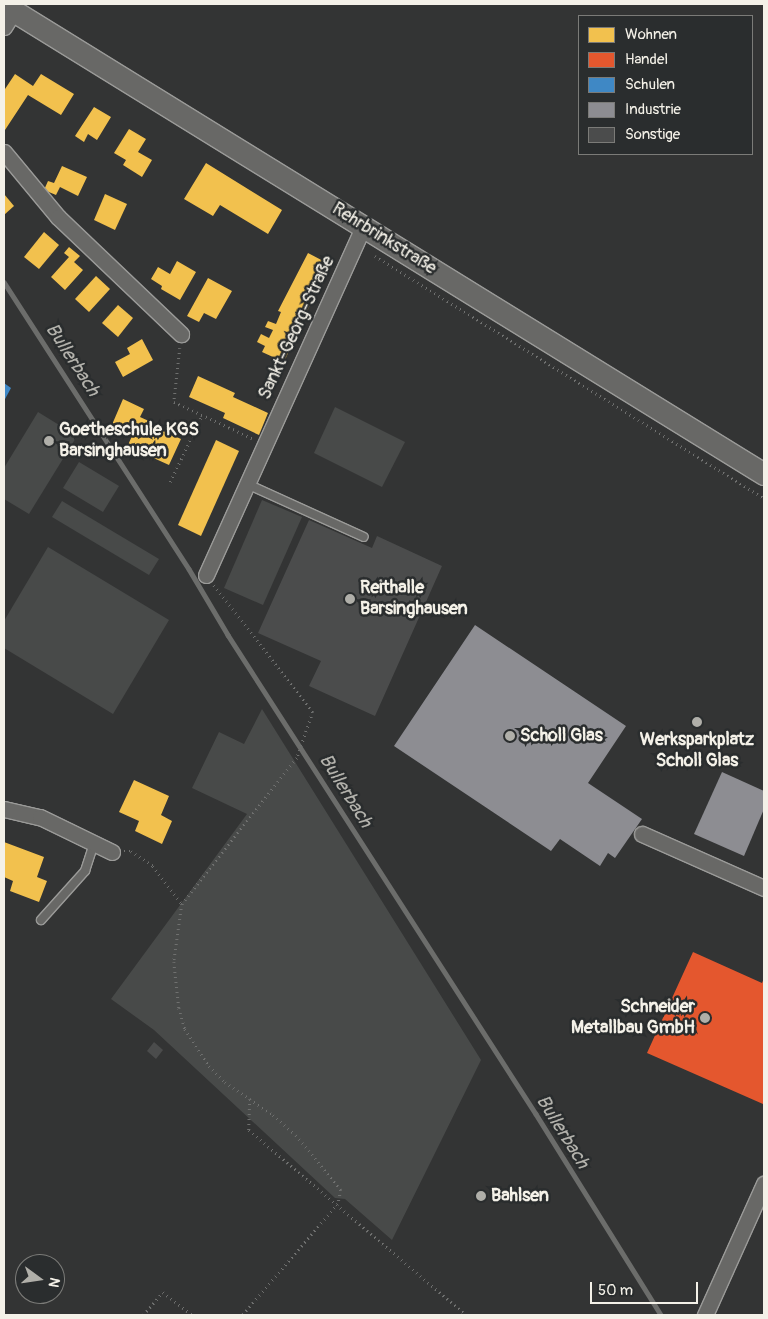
<!DOCTYPE html>
<html>
<head>
<meta charset="utf-8">
<style>
	body { margin:0 }
	#map { position:relative; width:768px; height:1319px; overflow:hidden; background:#333434; font-family:Pangolin,sans-serif }
	div>[style] { position:absolute }
	.green>* { inset:0; background:#484a49 }
	.homes>* { inset:0; background:#f2c14e }
	.shops>* { inset:0; background:#e4572e }
	.schools>* { inset:0; background:#3f88c5 }
	.industry>* { inset:0; background:#8d8d92 }
	.stream>* { height:4.5px; margin:-2.25px; padding:0 2.25px; transform-origin:2.25px; border-radius:2.25px; background:#6c6d6b }
	.building>* { inset:0; background:#4b4c4c }
	.path>* { height:2.5px; margin-top:-1.25px; transform-origin:0; background:repeating-linear-gradient(90deg,#6f706f 0 1px,transparent 0 5px) }
	.roads { filter:drop-shadow(1px 0 #9b9b99) drop-shadow(-1px 0 #9b9b99) drop-shadow(0 1px #9b9b99) drop-shadow(0 -1px #9b9b99) }
	.service>* { height:8px; margin:-4px; padding:0 4px; transform-origin:4px; border-radius:4px; background:#686866 }
	.minor>* { height:15px; margin:-7.5px; padding:0 7.5px; transform-origin:7.5px; border-radius:7.5px; background:#686866 }
	.secondary>* { height:21px; margin:-10.5px; padding:0 10.5px; transform-origin:10.5px; border-radius:10.5px; background:#686866 }
	.dots>* { width:14px; height:14px; translate:-50% -50%; box-sizing:border-box; border:2px solid #2a2d2e; border-radius:50% }
	span { translate:-50% -50%; white-space:nowrap; text-align:center; line-height:1.15; -webkit-text-stroke:5px #2a2d2e; paint-order:stroke }
	.street-label { font-size:18px; color:#f4f1e8 }
	.poi-label { font-size:18px; color:#f4f1e8; font-weight:700 }
	.left { translate:0 -50%; text-align:left }
	.right { translate:-100% -50%; text-align:right }
	.water-label { font-size:19px; color:#b3b2ac; font-style:italic }
	.frame { position:absolute; inset:0; border:5px solid #f4f1e8; pointer-events:none }
	.legend { position:absolute; left:578px; top:15px; width:175px; height:140px; box-sizing:border-box; background:#2a2d2e; border:1px solid #7b7b78; margin:0; padding:6px 9px; list-style:none; font-size:15px; color:#f4f1e8 }
	.legend li { display:flex; align-items:center; gap:10px; height:25px }
	.legend b { width:25px; border:1px solid #7b7b78 }
	.north { position:absolute; left:15px; top:1254px; width:50px; height:50px; box-sizing:border-box; background:#2a2d2e; border:1px solid #7b7b78; border-radius:50%; rotate:104deg; font-size:14px; font-weight:700; line-height:20px; text-align:center; color:#f4f1e8 }
	.north::after { content:''; display:block; margin:auto; width:18px; height:22px; background:#b0afa9; clip-path:polygon(50% 0,100% 100%,50% 72%,0 100%) }
	.scale { position:absolute; left:590px; top:1282px; width:108px; height:22px; box-sizing:border-box; border:2px solid #f4f1e8; border-top:0; padding-left:6px; font-size:15px; line-height:18px; white-space:nowrap; color:#f4f1e8; -webkit-text-stroke:4px #2a2d2e; paint-order:stroke }
</style>
</head>
<body>
<div id="map">
	<div class="green">
		<i style="clip-path:polygon(335px 407px,405px 442px,382px 487px,314px 453px)"></i>
		<i style="clip-path:polygon(38px 412px,77px 436px,29px 514px,4px 499px,4px 468px)"></i>
		<i style="clip-path:polygon(79px 462px,119px 486px,103px 512px,63px 488px)"></i>
		<i style="clip-path:polygon(262px 500px,302px 517px,263px 605px,224px 588px)"></i>
		<i style="clip-path:polygon(62px 501px,159px 559px,149px 575px,52px 517px)"></i>
		<i style="clip-path:polygon(48px 547px,169px 620px,113px 714px,4px 648px,4px 621px)"></i>
		<i style="clip-path:polygon(262px 709px,481px 1060px,392px 1240px,345px 1199px,335px 1198px,154px 1030px,111px 999px,247px 814px,192px 788px,219px 732px,244px 744px)"></i>
	</div>
	<div class="homes">
		<i style="clip-path:polygon(15px 74px,33px 86px,41px 74px,74px 94px,61px 115px,28px 95px,5px 130px,4px 88px,5px 89px)"></i>
		<i style="clip-path:polygon(94px 107px,111px 117px,97px 140px,88px 134px,84px 142px,75px 136px)"></i>
		<i style="clip-path:polygon(129px 129px,146px 139px,138px 152px,152px 160px,142px 177px,123px 165px,126px 160px,114px 153px)"></i>
		<i style="clip-path:polygon(206px 163px,282px 210px,268px 234px,220px 205px,213px 216px,184px 199px)"></i>
		<i style="clip-path:polygon(62px 166px,87px 177px,78px 196px,60px 187px,56px 195px,44px 190px,48px 181px,54px 183px)"></i>
		<i style="clip-path:polygon(4px 194px,14px 206px,4px 215px)"></i>
		<i style="clip-path:polygon(105px 194px,127px 204px,115px 230px,94px 220px)"></i>
		<i style="clip-path:polygon(44px 232px,59px 245px,39px 269px,24px 257px)"></i>
		<i style="clip-path:polygon(69px 247px,80px 256px,74px 262px,83px 270px,65px 290px,51px 277px,69px 257px,64px 253px)"></i>
		<i style="clip-path:polygon(308px 253px,329px 264px,284px 362px,262px 352px,265px 346px,257px 342px,261px 334px,269px 338px,273px 330px,265px 327px,268px 321px,276px 324px,281px 312px,278px 311px)"></i>
		<i style="clip-path:polygon(177px 261px,196px 272px,180px 300px,161px 289px,162px 286px,151px 279px,158px 267px,170px 274px)"></i>
		<i style="clip-path:polygon(96px 276px,110px 289px,89px 312px,75px 299px)"></i>
		<i style="clip-path:polygon(208px 278px,232px 291px,216px 319px,204px 313px,199px 322px,187px 316px)"></i>
		<i style="clip-path:polygon(118px 305px,133px 318px,118px 337px,102px 323px)"></i>
		<i style="clip-path:polygon(142px 339px,153px 360px,123px 377px,115px 362px,130px 354px,127px 348px)"></i>
		<i style="clip-path:polygon(198px 376px,235px 393px,233px 397px,268px 413px,259px 435px,223px 418px,225px 413px,189px 397px)"></i>
		<i style="clip-path:polygon(123px 399px,144px 409px,140px 417px,151px 422px,150px 425px,181px 439px,169px 465px,138px 451px,139px 449px,128px 445px,132px 436px,111px 427px)"></i>
		<i style="clip-path:polygon(216px 440px,239px 451px,201px 536px,178px 525px)"></i>
		<i style="clip-path:polygon(134px 780px,169px 796px,161px 815px,172px 821px,162px 844px,135px 831px,139px 821px,119px 812px)"></i>
		<i style="clip-path:polygon(4px 842px,44px 857px,37px 877px,47px 881px,39px 902px,10px 891px,13px 881px,4px 877px)"></i>
	</div>
	<div class="shops">
		<i style="clip-path:polygon(693px 952px,762px 983px,764px 978px,763px 1104px,647px 1053px)"></i>
	</div>
	<div class="schools">
		<i style="clip-path:polygon(4px 383px,11px 388px,4px 401px)"></i>
	</div>
	<div class="industry">
		<i style="clip-path:polygon(475px 625px,626px 726px,588px 783px,642px 819px,615px 858px,608px 853px,600px 866px,560px 839px,551px 851px,394px 746px)"></i>
		<i style="clip-path:polygon(722px 772px,764px 791px,764px 809px,744px 856px,694px 834px)"></i>
	</div>
	<div class="stream">
		<i style="left:4px;top:282px;width:341px;rotate:57.2deg"></i>
		<i style="left:189px;top:569px;width:77px;rotate:59.4deg"></i>
		<i style="left:228px;top:635px;width:569px;rotate:57.26deg"></i>
		<i style="left:536px;top:1114px;width:237px;rotate:58.1deg"></i>
	</div>
	<div class="building">
		<i style="clip-path:polygon(309px 520px,372px 548px,377px 536px,442px 566px,375px 716px,309px 686px,321px 661px,258px 633px)"></i>
		<i style="clip-path:polygon(154px 1042px,163px 1050px,156px 1059px,147px 1051px)"></i>
	</div>
	<div class="path">
		<i style="left:375px;top:256px;width:458px;rotate:31.9deg"></i>
		<i style="left:180px;top:348px;width:54px;rotate:96.3deg"></i>
		<i style="left:174px;top:402px;width:86px;rotate:24.8deg"></i>
		<i style="left:170px;top:482px;width:74px;rotate:-64.5deg"></i>
		<i style="left:214px;top:585px;width:161px;rotate:52.1deg"></i>
		<i style="left:313px;top:712px;width:49px;rotate:109.2deg"></i>
		<i style="left:297px;top:758px;width:186px;rotate:128.2deg"></i>
		<i style="left:182px;top:904px;width:59px;rotate:97.9deg"></i>
		<i style="left:174px;top:962px;width:46px;rotate:83.8deg"></i>
		<i style="left:179px;top:1008px;width:22px;rotate:74deg"></i>
		<i style="left:185px;top:1029px;width:44px;rotate:57deg"></i>
		<i style="left:209px;top:1066px;width:23px;rotate:45deg"></i>
		<i style="left:225px;top:1082px;width:58px;rotate:34.5deg"></i>
		<i style="left:273px;top:1115px;width:30px;rotate:41deg"></i>
		<i style="left:296px;top:1135px;width:71px;rotate:50.7deg"></i>
		<i style="left:341px;top:1190px;width:14px;rotate:102deg"></i>
		<i style="left:338px;top:1204px;width:146px;rotate:130.6deg"></i>
		<i style="left:124px;top:851px;width:7px"></i>
		<i style="left:131px;top:851px;width:27px;rotate:34deg"></i>
		<i style="left:153px;top:866px;width:48px;rotate:52.7deg"></i>
		<i style="left:250px;top:1099px;width:31px;rotate:92deg"></i>
		<i style="left:249px;top:1130px;width:285px;rotate:40.4deg"></i>
		<i style="left:143px;top:1315px;width:30px;rotate:-49deg"></i>
		<i style="left:163px;top:1292px;width:37px;rotate:38deg"></i>
	</div>
	<div class="roads">
		<div class="service">
			<i style="left:247px;top:484px;width:128px;rotate:24.4deg"></i>
			<i style="left:41px;top:920px;width:66px;rotate:-48.1deg"></i>
			<i style="left:85px;top:871px;width:29px;rotate:-72deg"></i>
		</div>
		<div class="minor">
			<i style="left:4px;top:27px;width:19px;rotate:-58deg"></i>
			<i style="left:4px;top:152px;width:85px;rotate:50.3deg"></i>
			<i style="left:58px;top:217px;width:170px;rotate:43.6deg"></i>
			<i style="left:206px;top:575px;width:382px;rotate:-65.7deg"></i>
			<i style="left:4px;top:809px;width:37px;rotate:13deg"></i>
			<i style="left:40px;top:817px;width:80px;rotate:25.9deg"></i>
			<i style="left:642px;top:834px;width:133px;rotate:23.9deg"></i>
			<i style="left:705px;top:1315px;width:144px;rotate:-65.8deg"></i>
		</div>
		<div class="secondary">
			<i style="left:4px;top:5px;width:893px;rotate:31.68deg"></i>
		</div>
	</div>
	<div class="dots">
		<i style="left:49px;top:441px;background:#b0afa9"></i>
		<i style="left:350px;top:599px;background:#b0afa9"></i>
		<i style="left:697px;top:722px;background:#b0afa9"></i>
		<i style="left:510px;top:736px;background:#b0afa9"></i>
		<i style="left:705px;top:1018px;background:#b0afa9"></i>
		<i style="left:481px;top:1196px;background:#b0afa9"></i>
	</div>
	<div class="street-label">
		<span style="left:384px;top:239px;rotate:32deg">Rehrbrinkstraße</span>
		<span style="left:297px;top:328px;rotate:-65deg">Sankt-Georg-Straße</span>
	</div>
	<div class="poi-label">
		<span class="left" style="left:59px;top:441px">Goetheschule KGS<br>Barsinghausen</span>
		<span class="left" style="left:360px;top:599px">Reithalle<br>Barsinghausen</span>
		<span class="left" style="left:520px;top:736px">Scholl Glas</span>
		<span style="left:697px;top:751px">Werksparkplatz<br>Scholl Glas</span>
		<span class="right" style="left:695px;top:1018px">Schneider<br>Metallbau GmbH</span>
		<span class="left" style="left:491px;top:1196px">Bahlsen</span>
	</div>
	<div class="water-label">
		<span style="left:72px;top:360px;rotate:57deg">Bullerbach</span>
		<span style="left:345px;top:791px;rotate:58deg">Bullerbach</span>
		<span style="left:562px;top:1132px;rotate:58deg">Bullerbach</span>
	</div>
	<div class="frame"></div>
	<ul class="legend">
	<li><b style="height:14px;background:#f2c14e"></b>Wohnen</li>
	<li><b style="height:14px;background:#e4572e"></b>Handel</li>
	<li><b style="height:14px;background:#3f88c5"></b>Schulen</li>
	<li><b style="height:14px;background:#8d8d92"></b>Industrie</li>
	<li><b style="height:14px;background:#4b4c4c"></b>Sonstige</li>
	</ul>
	<div class="north">N</div>
	<div class="scale">50 m</div>
</div>
</body>
</html>
